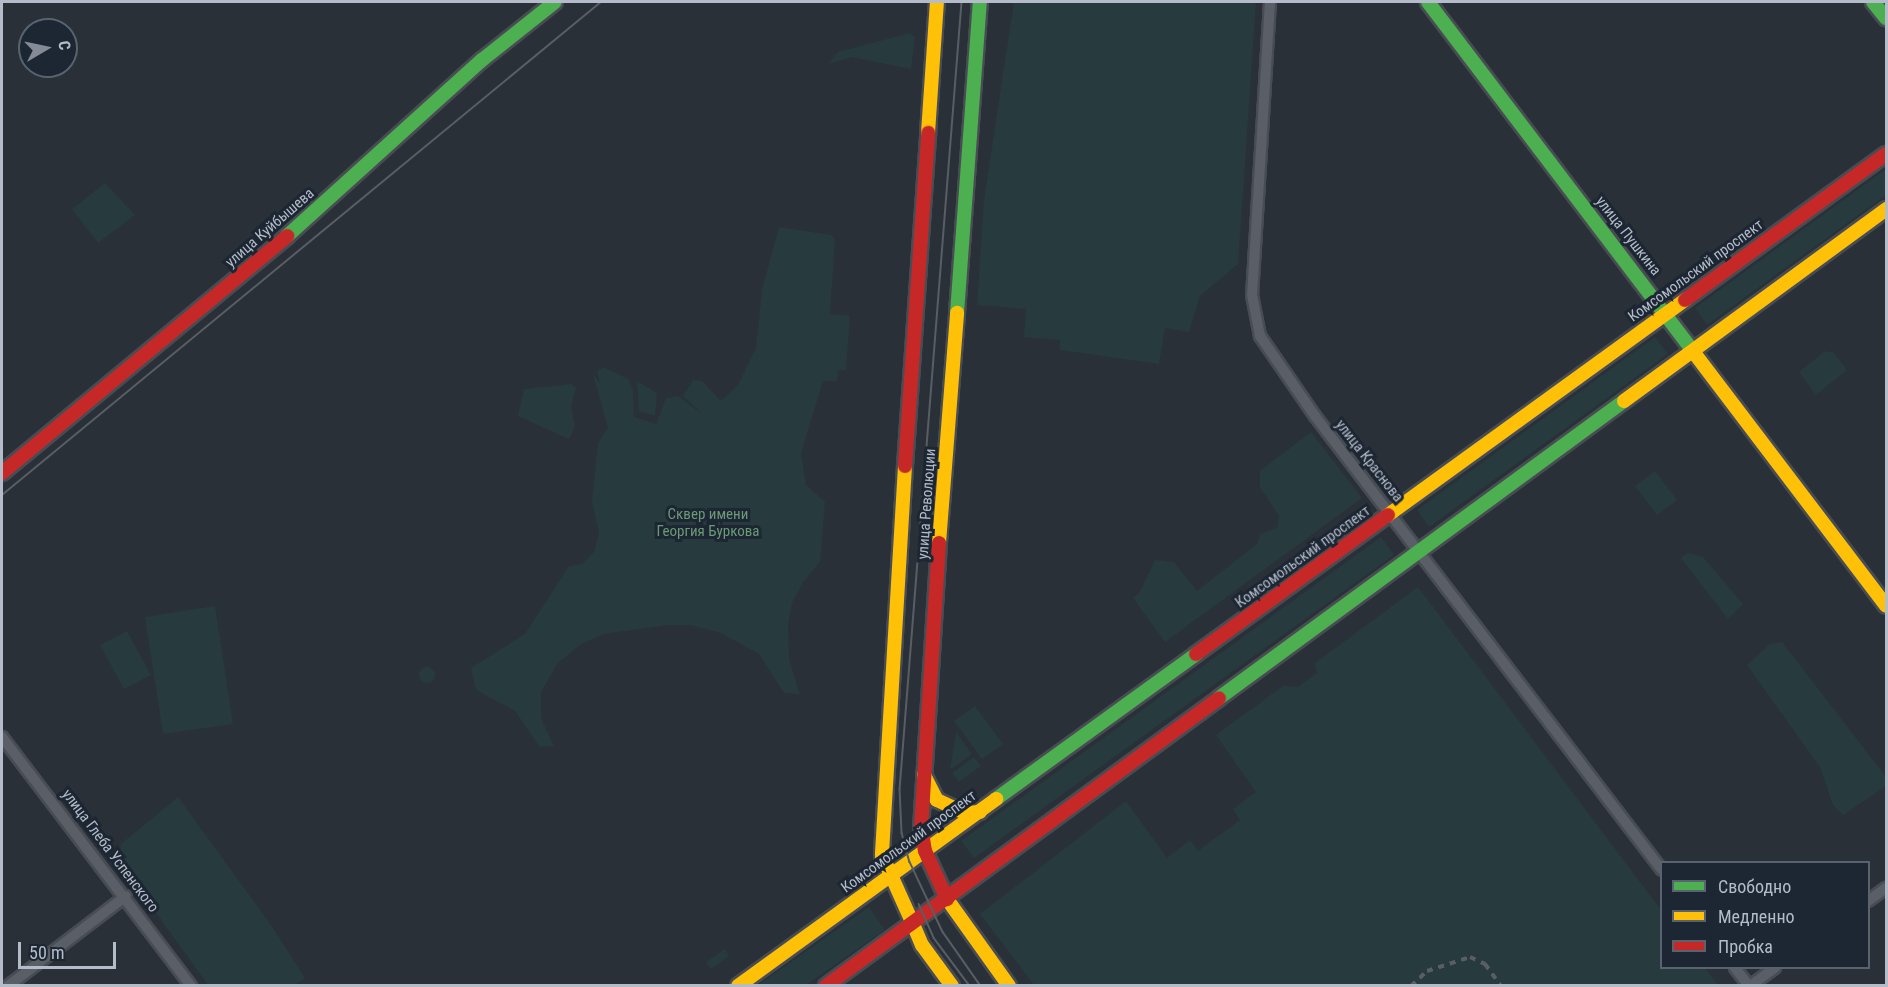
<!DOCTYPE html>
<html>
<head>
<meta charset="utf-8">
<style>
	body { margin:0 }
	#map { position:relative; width:1888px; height:987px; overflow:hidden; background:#2a3038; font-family:"Roboto Condensed",sans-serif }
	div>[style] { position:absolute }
	.green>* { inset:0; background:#273a3e }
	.round { border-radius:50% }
	.roads { filter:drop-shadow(2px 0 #484c53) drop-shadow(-2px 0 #484c53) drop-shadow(0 2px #484c53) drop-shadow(0 -2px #484c53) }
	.street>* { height:10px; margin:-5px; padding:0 5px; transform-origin:5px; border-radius:5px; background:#5a5e66 }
	.fast>* { height:14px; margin:-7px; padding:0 7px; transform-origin:7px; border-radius:7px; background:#4caf50 }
	.slow>* { height:14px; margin:-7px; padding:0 7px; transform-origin:7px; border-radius:7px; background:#ffc107 }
	.jam>* { height:14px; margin:-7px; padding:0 7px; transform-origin:7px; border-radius:7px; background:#c62828 }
	.tram>* { height:1.5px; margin:-0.75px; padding:0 0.75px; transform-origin:0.75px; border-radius:0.75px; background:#595d64 }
	.rail>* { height:4px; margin-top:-2px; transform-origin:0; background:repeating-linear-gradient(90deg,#595d64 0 6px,transparent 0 12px) }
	span { translate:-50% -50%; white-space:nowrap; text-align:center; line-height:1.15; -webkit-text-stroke:6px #1d2633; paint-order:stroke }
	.street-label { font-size:15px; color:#b4bcc9 }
	.park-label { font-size:15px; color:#6b9a76 }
	.frame { position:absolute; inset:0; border:3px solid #b4bcc9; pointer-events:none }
	.legend { position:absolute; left:1660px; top:861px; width:210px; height:108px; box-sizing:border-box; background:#1d2633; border:2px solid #59626f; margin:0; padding:8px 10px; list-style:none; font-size:18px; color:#b4bcc9 }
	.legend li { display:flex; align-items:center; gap:12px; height:30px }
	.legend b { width:30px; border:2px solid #59626f }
	.north { position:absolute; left:18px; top:18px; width:60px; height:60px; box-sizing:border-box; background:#1d2633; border:2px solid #59626f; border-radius:50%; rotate:81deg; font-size:16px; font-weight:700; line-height:24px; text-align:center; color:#b4bcc9 }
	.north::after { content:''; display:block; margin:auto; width:21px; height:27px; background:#848b96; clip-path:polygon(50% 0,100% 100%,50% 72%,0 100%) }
	.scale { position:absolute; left:18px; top:942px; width:98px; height:27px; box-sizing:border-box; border:3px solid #b4bcc9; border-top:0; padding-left:8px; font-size:18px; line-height:21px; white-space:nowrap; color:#b4bcc9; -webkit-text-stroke:4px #1d2633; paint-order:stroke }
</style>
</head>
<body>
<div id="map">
	<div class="green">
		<i style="clip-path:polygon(1014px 2px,1256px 2px,1238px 264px,1200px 296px,1189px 332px,1165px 328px,1159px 364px,1060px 350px,1060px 340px,1024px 337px,1026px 309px,977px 305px,984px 200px)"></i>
		<i style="clip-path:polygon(910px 33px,915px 37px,911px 69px,852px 57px,828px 64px,838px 52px)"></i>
		<i style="clip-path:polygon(1886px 169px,1886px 195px,1707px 325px,1695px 308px)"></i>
		<i style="clip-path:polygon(105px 183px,135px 215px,98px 243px,72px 209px)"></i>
		<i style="clip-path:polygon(779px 227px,832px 235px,835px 240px,830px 314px,850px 316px,846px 370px,838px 370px,837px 381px,823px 381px,801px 453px,806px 485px,825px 502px,820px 562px,803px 582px,792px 603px,788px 625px,789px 660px,800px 694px,784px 693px,759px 654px,721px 633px,690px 625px,667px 625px,604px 634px,581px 644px,557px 664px,541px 692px,541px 718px,554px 746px,540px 747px,515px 711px,476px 690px,471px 668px,525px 634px,569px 566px,582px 564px,594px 552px,599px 533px,592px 502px,598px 443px,608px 428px,593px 374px,600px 384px,597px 371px,603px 367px,628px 379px,633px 391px,634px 417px,656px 424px,666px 398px,678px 396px,702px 414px,683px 396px,693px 380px,702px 381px,721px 401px,738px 385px,756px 348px,762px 290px)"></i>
		<i style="clip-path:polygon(1655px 337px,1668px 354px,1429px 527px,1417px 510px)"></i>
		<i style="clip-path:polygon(1825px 351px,1834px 353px,1847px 370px,1816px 395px,1799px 372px)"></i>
		<i style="clip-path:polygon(637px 381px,657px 393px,655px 416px,639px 411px)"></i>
		<i style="clip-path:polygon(571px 384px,576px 388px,571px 406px,575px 426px,569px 439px,518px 416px,524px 389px)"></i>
		<i style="clip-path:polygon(1311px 432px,1362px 498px,1165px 642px,1133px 598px,1140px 592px,1155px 560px,1174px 562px,1197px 591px,1258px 543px,1260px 534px,1277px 528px,1279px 516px,1260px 487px,1260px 471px)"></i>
		<i style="clip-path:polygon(1655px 471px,1677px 500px,1657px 515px,1635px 486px)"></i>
		<i style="clip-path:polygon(1381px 537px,1394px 555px,974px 858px,961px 841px)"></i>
		<i style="clip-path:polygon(1688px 553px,1703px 557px,1743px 604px,1728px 619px,1681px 558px)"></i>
		<i style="clip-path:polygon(1418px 587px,1661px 910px,1662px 968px,1705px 968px,1718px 985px,1034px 985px,980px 914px,1126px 801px,1167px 858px,1190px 840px,1198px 851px,1240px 820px,1233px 809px,1256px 792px,1216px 735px,1283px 686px,1298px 687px,1317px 673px,1315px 663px)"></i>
		<i style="clip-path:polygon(215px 606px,233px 724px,163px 734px,145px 617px)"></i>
		<i style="clip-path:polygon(127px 631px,151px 675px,124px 689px,100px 645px)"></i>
		<i style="clip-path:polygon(1782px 642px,1886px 777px,1886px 786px,1843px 815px,1833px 805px,1820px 767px,1747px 665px,1770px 644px)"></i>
		<i class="round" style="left:419px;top:667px;width:16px;height:16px"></i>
		<i style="clip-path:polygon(975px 706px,1003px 744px,982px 759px,954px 721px)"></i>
		<i style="clip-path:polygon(956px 732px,972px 754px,950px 770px)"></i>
		<i style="clip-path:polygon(974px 757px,981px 766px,959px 782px,952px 773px)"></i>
		<i style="clip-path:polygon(178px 797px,273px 928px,305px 978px,295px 985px,208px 985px,119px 861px,121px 844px)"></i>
		<i style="clip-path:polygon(869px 907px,885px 930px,806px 985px,758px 985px)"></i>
		<i style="clip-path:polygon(725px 949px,729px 956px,711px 969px,706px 962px)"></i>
	</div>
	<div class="roads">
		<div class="street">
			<i style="left:1270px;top:2px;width:294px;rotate:93.5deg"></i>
			<i style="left:1252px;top:295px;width:42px;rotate:79deg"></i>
			<i style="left:1260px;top:336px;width:97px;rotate:55.5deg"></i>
			<i style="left:1315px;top:416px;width:571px;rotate:52.61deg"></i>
			<i style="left:2px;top:737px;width:313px;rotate:52.8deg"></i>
			<i style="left:1868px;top:901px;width:22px;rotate:-36deg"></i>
			<i style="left:1735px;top:968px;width:23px;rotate:52deg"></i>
			<i style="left:8px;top:986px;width:148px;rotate:-37.3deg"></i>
			<i style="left:1750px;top:986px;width:31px;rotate:-36deg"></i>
		</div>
		<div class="fast">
			<i style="left:1428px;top:2px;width:442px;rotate:52.8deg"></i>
			<i style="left:1873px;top:2px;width:21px;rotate:51deg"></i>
			<i style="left:287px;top:236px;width:263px;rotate:-42.1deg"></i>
			<i style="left:482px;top:60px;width:93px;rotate:-38.5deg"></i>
			<i style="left:957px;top:313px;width:312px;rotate:-85.8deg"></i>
			<i style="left:1219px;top:698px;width:502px;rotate:-36.25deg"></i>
			<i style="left:996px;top:799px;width:247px;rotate:-35.9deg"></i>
		</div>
		<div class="slow">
			<i style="left:928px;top:133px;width:131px;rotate:-86.1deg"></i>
			<i style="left:1695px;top:354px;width:316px;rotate:52.8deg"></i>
			<i style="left:1624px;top:401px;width:325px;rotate:-36.2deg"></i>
			<i style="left:905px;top:466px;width:390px;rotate:93.4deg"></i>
			<i style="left:882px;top:855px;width:76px;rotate:65.8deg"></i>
			<i style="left:1388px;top:515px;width:367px;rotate:-35.9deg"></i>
			<i style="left:939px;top:543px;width:231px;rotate:-85.5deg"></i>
			<i style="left:924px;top:775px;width:28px;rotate:63deg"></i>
			<i style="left:937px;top:800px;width:31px;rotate:25deg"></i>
			<i style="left:965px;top:813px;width:15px;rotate:-4deg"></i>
			<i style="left:947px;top:899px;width:107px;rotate:54.5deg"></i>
			<i style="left:913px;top:924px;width:23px;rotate:67deg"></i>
			<i style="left:922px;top:945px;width:51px;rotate:53.8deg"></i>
			<i style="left:738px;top:986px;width:319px;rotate:-35.9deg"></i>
		</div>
		<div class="jam">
			<i style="left:1685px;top:300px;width:248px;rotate:-36deg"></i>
			<i style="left:905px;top:466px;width:334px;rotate:-86deg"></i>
			<i style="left:2px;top:473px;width:371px;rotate:-39.7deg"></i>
			<i style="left:939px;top:543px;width:284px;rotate:93.6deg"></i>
			<i style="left:921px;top:826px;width:25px;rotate:81deg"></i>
			<i style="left:925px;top:851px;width:53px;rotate:65.4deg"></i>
			<i style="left:1196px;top:654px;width:237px;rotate:-35.9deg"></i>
			<i style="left:826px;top:986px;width:487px;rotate:-36.2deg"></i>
		</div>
	</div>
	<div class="tram">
		<i style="left:962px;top:2px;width:789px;rotate:94.5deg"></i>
		<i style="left:900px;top:789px;width:44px;rotate:87.4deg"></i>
		<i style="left:902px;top:833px;width:30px;rotate:75deg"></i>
		<i style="left:910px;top:862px;width:77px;rotate:64.8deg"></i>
		<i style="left:943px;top:932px;width:66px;rotate:54.9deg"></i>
		<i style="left:2px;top:495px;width:776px;rotate:-39.46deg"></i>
		<i style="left:919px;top:904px;width:37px;rotate:66deg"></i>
		<i style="left:934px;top:938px;width:60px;rotate:53.1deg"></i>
	</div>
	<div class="rail">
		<i style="left:1411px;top:986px;width:22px;rotate:-43deg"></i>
		<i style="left:1427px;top:971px;width:45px;rotate:-18deg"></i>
		<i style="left:1470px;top:957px;width:17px;rotate:25deg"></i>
		<i style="left:1485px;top:964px;width:27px;rotate:54deg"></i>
	</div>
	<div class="street-label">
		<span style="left:270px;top:228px;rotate:-41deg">улица Куйбышева</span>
		<span style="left:1628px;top:236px;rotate:52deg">улица Пушкина</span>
		<span style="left:1696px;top:271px;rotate:-36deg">Комсомольский проспект</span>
		<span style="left:1369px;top:461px;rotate:52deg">улица Краснова</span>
		<span style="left:927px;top:504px;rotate:-86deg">улица Революции</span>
		<span style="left:1303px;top:557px;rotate:-36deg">Комсомольский проспект</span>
		<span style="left:909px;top:842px;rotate:-36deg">Комсомольский проспект</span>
		<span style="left:110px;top:851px;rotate:53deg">улица Глеба Успенского</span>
	</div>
	<div class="park-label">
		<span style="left:708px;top:523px">Сквер имени<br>Георгия Буркова</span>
	</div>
	<div class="frame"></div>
	<ul class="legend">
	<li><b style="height:8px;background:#4caf50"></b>Свободно</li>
	<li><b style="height:8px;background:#ffc107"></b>Медленно</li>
	<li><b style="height:8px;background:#c62828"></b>Пробка</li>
	</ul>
	<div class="north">С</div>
	<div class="scale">50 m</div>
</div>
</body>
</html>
